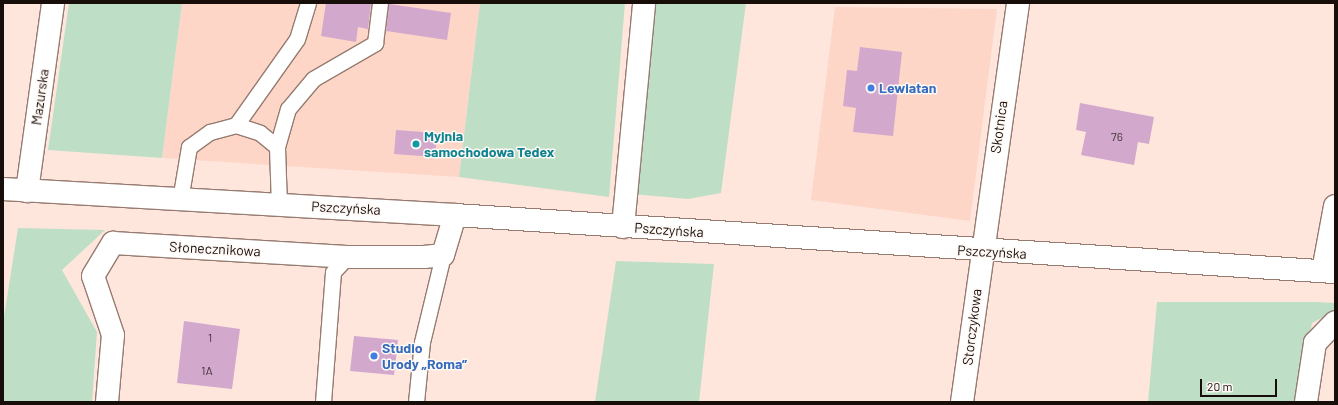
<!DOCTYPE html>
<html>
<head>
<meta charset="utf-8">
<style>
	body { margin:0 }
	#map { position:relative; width:1338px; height:405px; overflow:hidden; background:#ffe6dd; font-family:Barlow,sans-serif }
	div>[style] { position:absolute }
	.built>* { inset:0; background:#fdd6c8 }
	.green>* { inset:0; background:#bedfc6 }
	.building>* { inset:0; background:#d2a8cd }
	.roads { filter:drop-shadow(1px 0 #967b70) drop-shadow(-1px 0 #967b70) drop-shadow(0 1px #967b70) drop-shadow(0 -1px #967b70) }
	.lane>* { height:15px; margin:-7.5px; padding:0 7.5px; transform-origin:7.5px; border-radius:7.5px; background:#fff }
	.street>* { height:22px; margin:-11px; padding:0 11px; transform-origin:11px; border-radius:11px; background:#fff }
	.secondary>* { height:22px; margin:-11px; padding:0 11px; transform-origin:11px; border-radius:11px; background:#fff }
	.dots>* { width:11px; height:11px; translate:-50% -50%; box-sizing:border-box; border:2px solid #fef8f5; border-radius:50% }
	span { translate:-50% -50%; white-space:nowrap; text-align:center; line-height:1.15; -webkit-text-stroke:3px #fef8f5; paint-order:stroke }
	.number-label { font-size:12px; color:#46343a }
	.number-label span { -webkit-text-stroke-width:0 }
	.shop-label { font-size:14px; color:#366cbe; font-weight:700 }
	.left { translate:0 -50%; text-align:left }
	.street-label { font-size:14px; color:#170d09 }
	.culture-label { font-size:14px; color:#0d838f; font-weight:700 }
	.frame { position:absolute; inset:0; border:4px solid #170d09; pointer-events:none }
	.scale { position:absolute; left:1200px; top:379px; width:77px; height:18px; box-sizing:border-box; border:2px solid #170d09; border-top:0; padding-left:5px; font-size:12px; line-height:14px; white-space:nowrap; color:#170d09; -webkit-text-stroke:3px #fef8f5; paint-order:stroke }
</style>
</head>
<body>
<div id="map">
	<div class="built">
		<i style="clip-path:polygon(182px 3px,480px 3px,459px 177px,162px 158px)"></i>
		<i style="clip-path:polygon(835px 7px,997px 9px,970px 221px,811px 200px)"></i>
	</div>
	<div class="green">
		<i style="clip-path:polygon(69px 3px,182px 3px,162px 158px,48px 150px)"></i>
		<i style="clip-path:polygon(480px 3px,625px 3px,609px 197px,459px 177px)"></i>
		<i style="clip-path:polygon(652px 3px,746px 3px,721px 193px,688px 199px,632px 194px)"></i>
		<i style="clip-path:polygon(18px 228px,105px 230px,62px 270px,97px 332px,92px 402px,3px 402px,3px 323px)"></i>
		<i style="clip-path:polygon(616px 261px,714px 264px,699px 402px,595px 402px)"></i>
		<i style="clip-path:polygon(1157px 302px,1316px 302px,1335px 303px,1335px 311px,1312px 323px,1298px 402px,1148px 402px)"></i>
	</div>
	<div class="building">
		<i style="clip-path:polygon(326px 3px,371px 3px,368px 29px,358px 27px,356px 42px,321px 36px)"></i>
		<i style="clip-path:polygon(389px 4px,451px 13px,447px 40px,386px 31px)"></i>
		<i style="clip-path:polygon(860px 47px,902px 52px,893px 136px,853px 132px,856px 108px,843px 106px,847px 70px,857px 71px)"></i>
		<i style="clip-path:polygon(1080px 103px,1154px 117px,1149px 144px,1138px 142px,1134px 165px,1081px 155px,1086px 132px,1076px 130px)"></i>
		<i style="clip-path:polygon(396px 130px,437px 133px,435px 157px,394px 154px)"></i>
		<i style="clip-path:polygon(184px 321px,240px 329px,232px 389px,177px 383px)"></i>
		<i style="clip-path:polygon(354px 336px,398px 340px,394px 375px,350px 371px)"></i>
	</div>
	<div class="roads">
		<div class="lane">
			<i style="left:236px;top:125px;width:25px;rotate:18deg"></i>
			<i style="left:260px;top:133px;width:22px;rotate:39deg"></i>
			<i style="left:180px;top:200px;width:54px;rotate:-80.4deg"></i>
			<i style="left:189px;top:147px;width:26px;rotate:-36deg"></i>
			<i style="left:210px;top:132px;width:27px;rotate:-15deg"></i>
			<i style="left:236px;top:125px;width:105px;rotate:-54.7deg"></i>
			<i style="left:297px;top:39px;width:38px;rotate:-73deg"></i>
			<i style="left:279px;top:205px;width:58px;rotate:-92deg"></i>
			<i style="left:277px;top:147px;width:40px;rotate:-74deg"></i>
			<i style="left:288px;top:109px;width:39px;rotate:-50deg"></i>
			<i style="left:313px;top:79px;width:72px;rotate:-30.1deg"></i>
			<i style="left:375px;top:43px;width:40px;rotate:-82.9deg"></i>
			<i style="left:323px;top:402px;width:130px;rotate:-85.6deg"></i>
			<i style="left:333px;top:272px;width:21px;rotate:-47deg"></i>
			<i style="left:416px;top:402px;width:60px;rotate:-84.3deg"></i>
			<i style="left:422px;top:342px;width:89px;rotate:-76.4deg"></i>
		</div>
		<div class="street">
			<i style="left:27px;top:191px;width:190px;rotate:-82.1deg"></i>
			<i style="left:623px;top:227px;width:225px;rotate:-84.6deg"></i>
			<i style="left:1323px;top:271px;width:66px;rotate:-79.5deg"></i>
			<i style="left:107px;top:402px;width:67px;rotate:-84.9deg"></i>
			<i style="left:113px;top:335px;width:62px;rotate:-108.7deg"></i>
			<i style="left:93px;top:276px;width:39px;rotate:-59deg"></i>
			<i style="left:113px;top:243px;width:234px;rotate:3.4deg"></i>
			<i style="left:347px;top:257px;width:77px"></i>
			<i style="left:424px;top:257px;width:19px;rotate:-6deg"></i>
			<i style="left:443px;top:255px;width:42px;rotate:-73.3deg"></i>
			<i style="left:962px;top:402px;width:403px;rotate:-82deg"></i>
			<i style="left:1306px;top:402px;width:60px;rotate:-81.3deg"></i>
			<i style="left:1315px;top:343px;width:29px;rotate:-46deg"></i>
		</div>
		<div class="secondary">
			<i style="left:3px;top:189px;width:453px;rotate:3.3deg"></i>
			<i style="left:455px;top:215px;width:882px;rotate:3.71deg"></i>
		</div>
	</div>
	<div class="dots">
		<i style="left:871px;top:88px;background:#3f7fe0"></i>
		<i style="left:416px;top:144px;background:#0f9aa8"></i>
		<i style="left:374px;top:356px;background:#3f7fe0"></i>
	</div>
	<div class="number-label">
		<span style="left:1117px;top:137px">76</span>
		<span style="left:210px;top:338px">1</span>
		<span style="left:207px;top:371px">1A</span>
	</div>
	<div class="shop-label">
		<span class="left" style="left:879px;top:88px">Lewiatan</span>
		<span class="left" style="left:382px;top:356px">Studio<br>Urody „Roma”</span>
	</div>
	<div class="street-label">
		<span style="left:40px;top:97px;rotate:-82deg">Mazurska</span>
		<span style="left:999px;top:127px;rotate:-82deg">Skotnica</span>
		<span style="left:346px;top:208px;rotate:3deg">Pszczyńska</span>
		<span style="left:669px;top:230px;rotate:4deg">Pszczyńska</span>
		<span style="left:215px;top:249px;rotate:3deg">Słonecznikowa</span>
		<span style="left:992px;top:252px;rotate:3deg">Pszczyńska</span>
		<span style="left:972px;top:327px;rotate:-83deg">Storczykowa</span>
	</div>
	<div class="culture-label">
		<span class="left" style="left:424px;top:144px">Myjnia<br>samochodowa Tedex</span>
	</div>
	<div class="frame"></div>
	<div class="scale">20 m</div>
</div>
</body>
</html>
